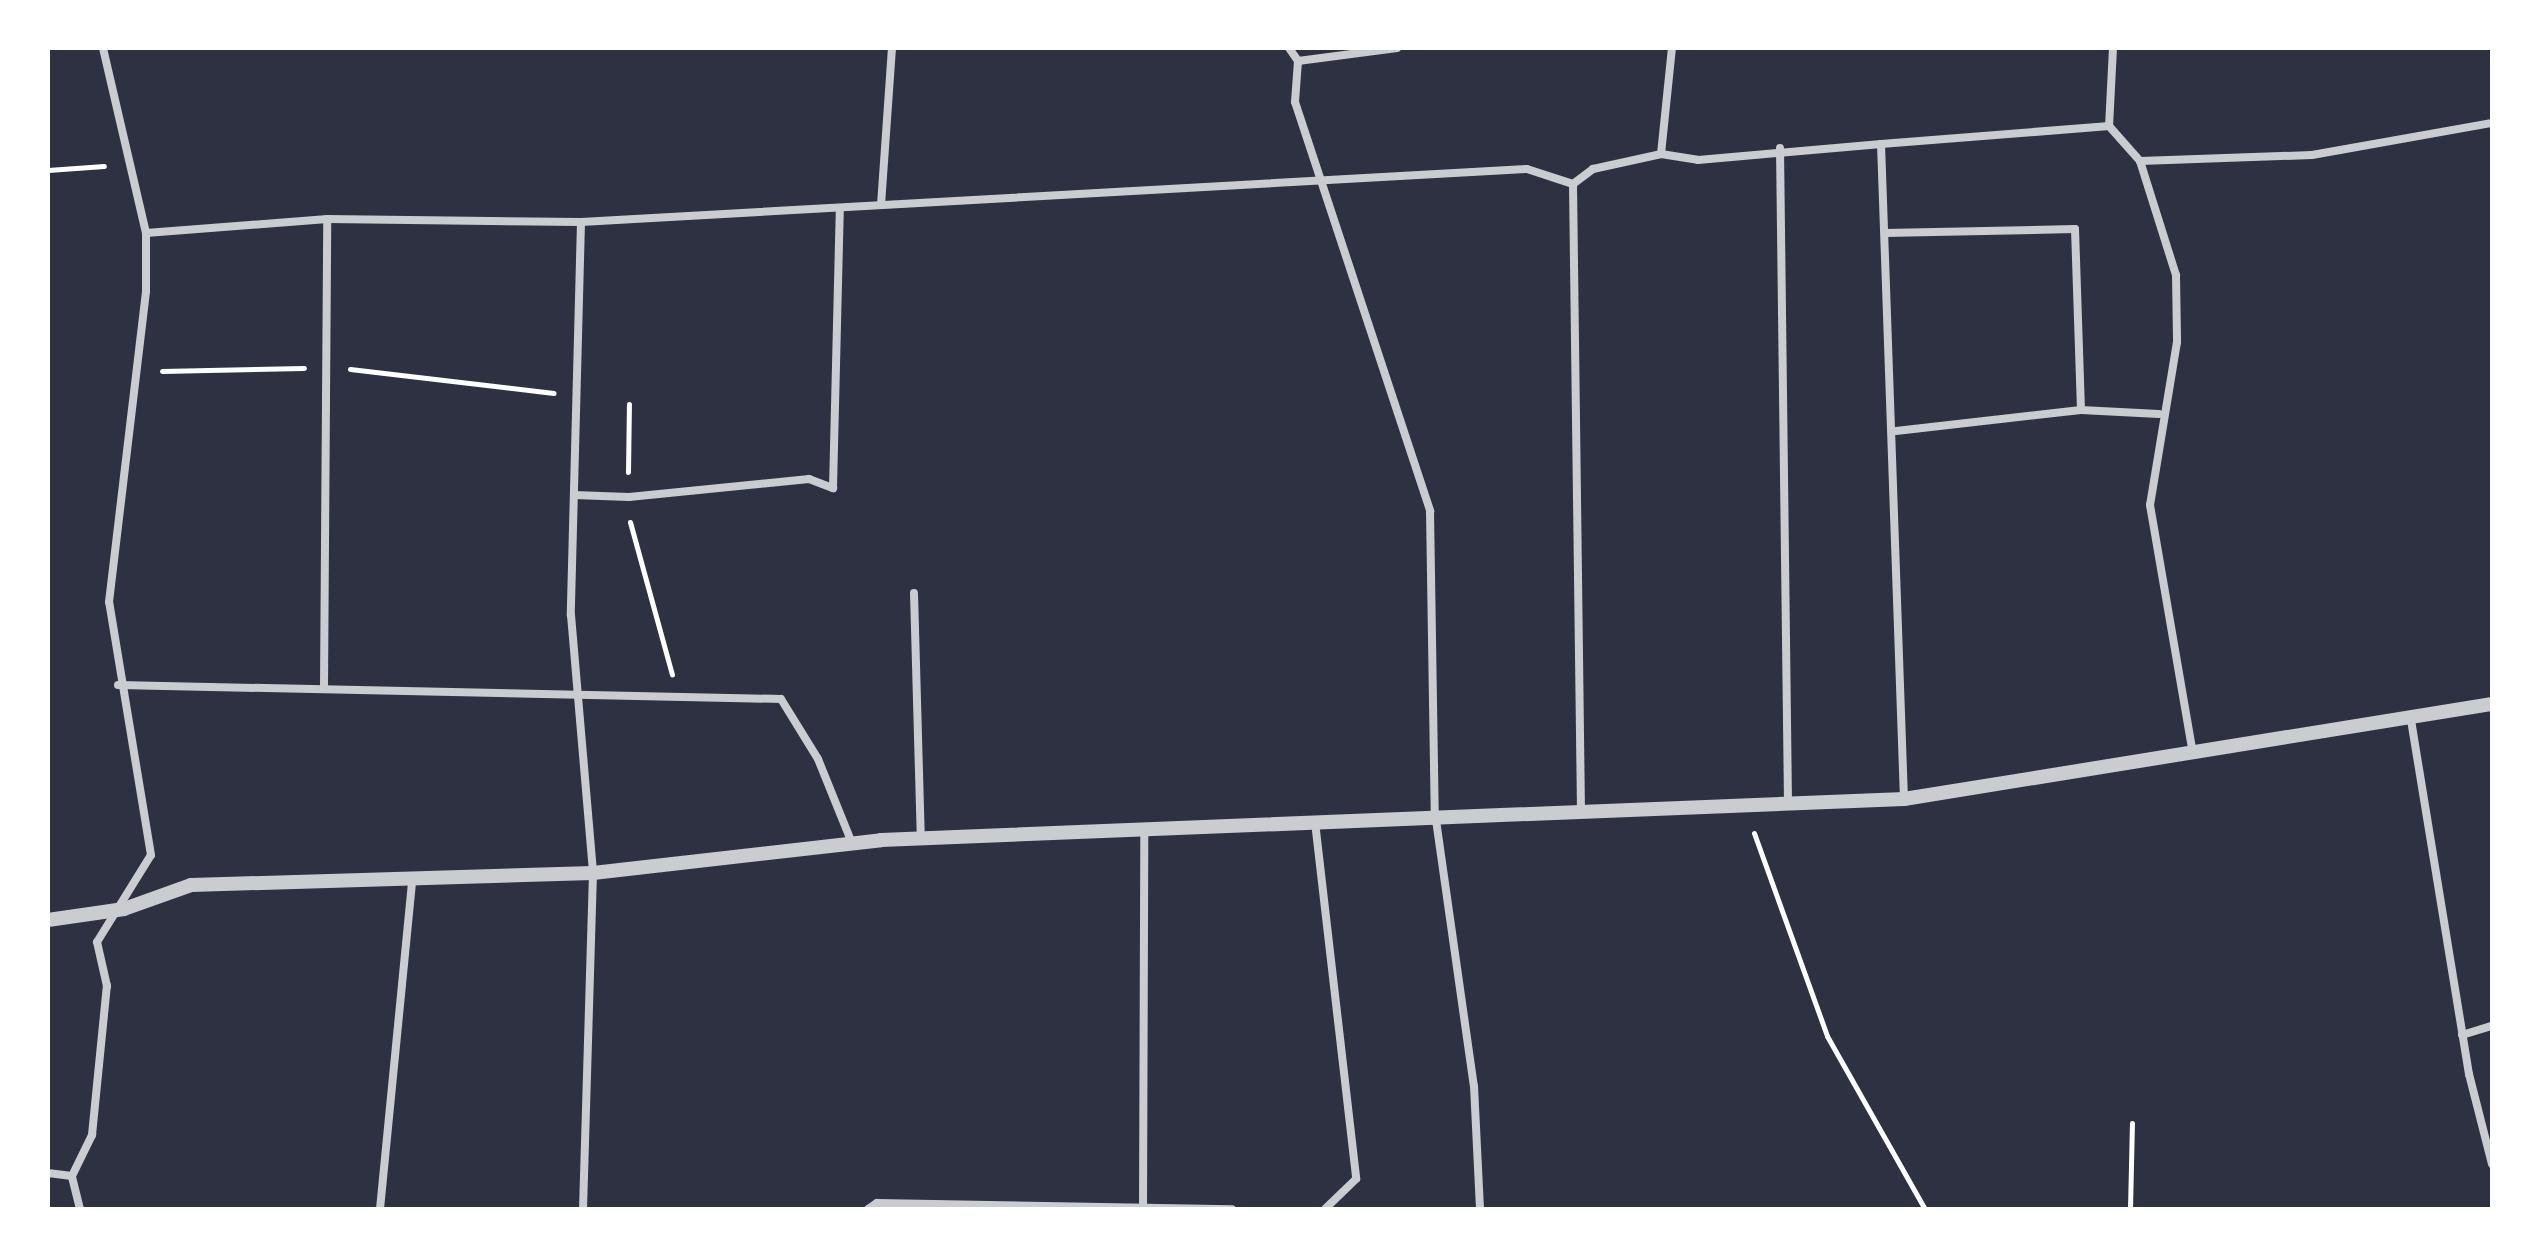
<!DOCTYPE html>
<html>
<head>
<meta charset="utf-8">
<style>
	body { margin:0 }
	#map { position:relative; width:2540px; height:1257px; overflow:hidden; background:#2d3142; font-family:"DejaVu Sans",sans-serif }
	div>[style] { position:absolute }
	.path>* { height:5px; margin:-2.5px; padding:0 2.5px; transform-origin:2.5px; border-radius:2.5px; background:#fff }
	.minor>* { height:8px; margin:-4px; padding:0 4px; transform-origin:4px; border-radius:4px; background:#caccd0 }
	.tertiary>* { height:14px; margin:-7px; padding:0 7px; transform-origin:7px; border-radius:7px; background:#caccd0 }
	span { translate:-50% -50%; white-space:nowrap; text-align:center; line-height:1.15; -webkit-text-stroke:8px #fff; paint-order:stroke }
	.frame { position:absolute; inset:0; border:50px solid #fff; pointer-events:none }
</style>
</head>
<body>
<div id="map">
	<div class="path">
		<i style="left:48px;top:170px;width:56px;rotate:-4.1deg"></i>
		<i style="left:350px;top:369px;width:205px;rotate:6.7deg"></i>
		<i style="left:162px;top:371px;width:142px;rotate:-1.2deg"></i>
		<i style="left:628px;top:472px;width:68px;rotate:-89.2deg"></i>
		<i style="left:630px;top:522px;width:158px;rotate:74.6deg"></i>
		<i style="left:1754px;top:833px;width:216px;rotate:70.2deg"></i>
		<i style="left:1827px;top:1036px;width:199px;rotate:60.5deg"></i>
		<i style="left:2130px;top:1209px;width:86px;rotate:-88.7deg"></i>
	</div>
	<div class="minor">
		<i style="left:1289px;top:48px;width:16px;rotate:55deg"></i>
		<i style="left:1298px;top:61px;width:41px;rotate:94.2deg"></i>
		<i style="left:1295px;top:102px;width:431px;rotate:71.7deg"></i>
		<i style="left:1430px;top:511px;width:302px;rotate:89.1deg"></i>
		<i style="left:1435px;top:813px;width:276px;rotate:81.9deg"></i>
		<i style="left:1474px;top:1086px;width:123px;rotate:87.2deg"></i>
		<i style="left:2113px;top:48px;width:78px;rotate:92.9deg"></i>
		<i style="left:2109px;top:126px;width:47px;rotate:48.5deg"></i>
		<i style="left:2140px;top:161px;width:120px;rotate:72.5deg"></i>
		<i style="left:2176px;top:275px;width:67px;rotate:89.1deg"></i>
		<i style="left:2177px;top:342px;width:165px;rotate:99.4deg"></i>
		<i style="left:2150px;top:505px;width:253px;rotate:80.2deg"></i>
		<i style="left:1298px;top:61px;width:100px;rotate:-7.5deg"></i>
		<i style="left:1881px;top:144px;width:229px;rotate:-4.5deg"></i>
		<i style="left:1780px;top:148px;width:656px;rotate:89.3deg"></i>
		<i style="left:1661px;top:154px;width:107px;rotate:-84.1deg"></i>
		<i style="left:2140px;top:161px;width:172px;rotate:-2deg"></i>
		<i style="left:2312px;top:155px;width:183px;rotate:-10.1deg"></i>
		<i style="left:1573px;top:184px;width:627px;rotate:89.27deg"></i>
		<i style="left:881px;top:205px;width:157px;rotate:-86deg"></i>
		<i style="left:581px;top:222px;width:393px;rotate:91.5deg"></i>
		<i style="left:571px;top:615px;width:259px;rotate:85.1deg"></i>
		<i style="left:593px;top:873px;width:336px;rotate:91.7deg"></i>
		<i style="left:146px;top:233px;width:182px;rotate:-4.4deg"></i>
		<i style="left:327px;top:219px;width:254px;rotate:0.7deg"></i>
		<i style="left:581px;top:222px;width:947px;rotate:-3.21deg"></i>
		<i style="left:1527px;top:169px;width:48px;rotate:18.1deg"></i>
		<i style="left:1573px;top:184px;width:25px;rotate:-37deg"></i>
		<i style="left:1593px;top:169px;width:70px;rotate:-12.4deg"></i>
		<i style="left:1661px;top:154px;width:37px;rotate:9deg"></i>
		<i style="left:1698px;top:160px;width:184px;rotate:-5deg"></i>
		<i style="left:1881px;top:144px;width:655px;rotate:87.99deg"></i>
		<i style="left:1885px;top:233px;width:190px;rotate:-1.2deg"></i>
		<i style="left:2075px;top:229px;width:181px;rotate:88.1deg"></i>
		<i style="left:1896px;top:431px;width:186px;rotate:-6.5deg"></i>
		<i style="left:2081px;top:410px;width:78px;rotate:2.9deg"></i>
		<i style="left:574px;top:495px;width:55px;rotate:2.1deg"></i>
		<i style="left:629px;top:497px;width:181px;rotate:-5.7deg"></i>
		<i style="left:809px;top:479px;width:26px;rotate:21deg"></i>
		<i style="left:833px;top:488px;width:280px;rotate:-88.6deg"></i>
		<i style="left:914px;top:593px;width:245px;rotate:88.4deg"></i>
		<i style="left:118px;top:685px;width:663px;rotate:1.21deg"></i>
		<i style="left:781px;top:699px;width:70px;rotate:58.3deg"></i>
		<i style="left:818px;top:759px;width:91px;rotate:68deg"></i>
		<i style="left:324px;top:687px;width:468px;rotate:-89.6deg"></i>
		<i style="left:2411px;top:720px;width:359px;rotate:80.7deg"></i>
		<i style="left:2469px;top:1074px;width:93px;rotate:75.7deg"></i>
		<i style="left:1315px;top:822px;width:359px;rotate:83.4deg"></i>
		<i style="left:1356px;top:1179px;width:43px;rotate:135.9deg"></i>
		<i style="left:2462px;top:1035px;width:31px;rotate:-17deg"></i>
		<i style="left:48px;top:1173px;width:24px;rotate:7deg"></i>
		<i style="left:80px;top:1209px;width:34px;rotate:-104deg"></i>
		<i style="left:72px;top:1176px;width:46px;rotate:-64deg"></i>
		<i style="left:92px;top:1135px;width:150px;rotate:-84.3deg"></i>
		<i style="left:107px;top:986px;width:45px;rotate:-102.8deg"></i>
		<i style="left:97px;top:942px;width:102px;rotate:-58.2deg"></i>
		<i style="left:151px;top:855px;width:256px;rotate:-99.4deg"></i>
		<i style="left:109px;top:602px;width:313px;rotate:-83.2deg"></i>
		<i style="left:146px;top:291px;width:58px;rotate:-90deg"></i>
		<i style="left:146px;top:233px;width:190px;rotate:-103.1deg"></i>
		<i style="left:380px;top:1209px;width:331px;rotate:-84.4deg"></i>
		<i style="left:868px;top:1209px;width:11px;rotate:-34deg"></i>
		<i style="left:877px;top:1203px;width:355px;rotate:1deg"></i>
		<i style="left:1143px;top:1209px;width:381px;rotate:-89.8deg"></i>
	</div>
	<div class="tertiary">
		<i style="left:48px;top:920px;width:77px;rotate:-8.2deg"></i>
		<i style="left:124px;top:909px;width:71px;rotate:-19.7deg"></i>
		<i style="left:191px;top:885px;width:402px;rotate:-1.7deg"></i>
		<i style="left:593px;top:873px;width:290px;rotate:-6.5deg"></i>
		<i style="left:881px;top:840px;width:1024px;rotate:-2.3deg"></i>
		<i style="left:1904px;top:799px;width:596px;rotate:-9.18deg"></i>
	</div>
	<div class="frame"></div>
</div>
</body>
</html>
